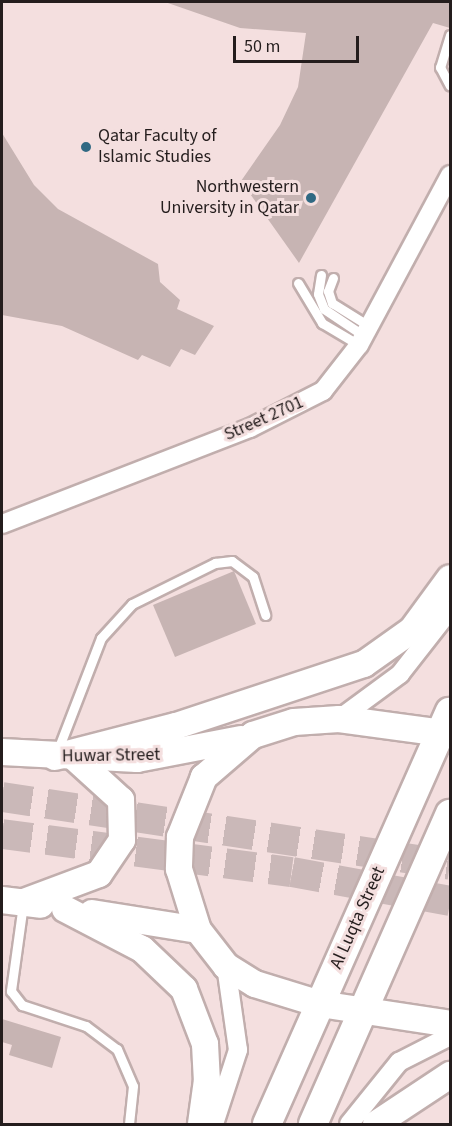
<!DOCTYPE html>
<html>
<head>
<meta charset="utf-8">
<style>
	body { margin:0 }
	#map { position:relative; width:452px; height:1126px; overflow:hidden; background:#f4dfdf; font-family:"Source Sans 3",sans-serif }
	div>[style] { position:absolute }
	.building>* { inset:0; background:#c7b4b3 }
	.trunk-tunnel>* { height:30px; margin-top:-15px; transform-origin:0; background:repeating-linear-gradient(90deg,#cab8b8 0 30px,transparent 0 45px) }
	.roads { filter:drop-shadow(2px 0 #c1aead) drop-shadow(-2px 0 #c1aead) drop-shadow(0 2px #c1aead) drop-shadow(0 -2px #c1aead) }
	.service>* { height:9px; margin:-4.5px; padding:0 4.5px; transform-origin:4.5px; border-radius:4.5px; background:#fff }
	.minor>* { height:18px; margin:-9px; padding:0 9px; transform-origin:9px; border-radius:9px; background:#fff }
	.secondary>* { height:26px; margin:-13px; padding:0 13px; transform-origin:13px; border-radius:13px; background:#fff }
	.primary>* { height:28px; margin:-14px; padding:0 14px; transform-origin:14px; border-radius:14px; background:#fff }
	.dots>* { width:16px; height:16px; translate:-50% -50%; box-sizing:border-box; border:3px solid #f4dfdf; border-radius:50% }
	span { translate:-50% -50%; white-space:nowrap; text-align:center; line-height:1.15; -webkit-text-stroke:6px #f4dfdf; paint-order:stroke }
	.poi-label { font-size:18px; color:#241d1d }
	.left { translate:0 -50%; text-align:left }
	.right { translate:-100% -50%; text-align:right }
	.street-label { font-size:18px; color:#241d1d }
	.frame { position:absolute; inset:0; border:3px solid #241d1d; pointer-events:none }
	.scale { position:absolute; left:233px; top:36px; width:126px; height:27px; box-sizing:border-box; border:3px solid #241d1d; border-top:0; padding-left:8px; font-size:18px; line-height:21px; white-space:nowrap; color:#241d1d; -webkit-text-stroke:4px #f4dfdf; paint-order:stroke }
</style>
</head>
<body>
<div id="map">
	<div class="building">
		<i style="clip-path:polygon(165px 2px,450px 2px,450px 28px,433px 23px,299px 263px,241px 181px,280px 125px,298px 87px,306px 33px,240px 28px)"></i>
		<i style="clip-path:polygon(2px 133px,34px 185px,58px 209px,158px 264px,160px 282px,180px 300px,177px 309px,214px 326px,195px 355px,181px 349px,170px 367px,142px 355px,138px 360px,62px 326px,2px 315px)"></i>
		<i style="clip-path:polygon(234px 571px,256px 624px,175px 657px,153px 605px)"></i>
		<i style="clip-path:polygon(2px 1019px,61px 1037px,52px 1068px,9px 1055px,12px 1045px,2px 1042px)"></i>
	</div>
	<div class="trunk-tunnel">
		<i style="left:2px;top:797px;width:453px;rotate:8.6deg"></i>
		<i style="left:2px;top:834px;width:292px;rotate:7.5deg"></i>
		<i style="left:292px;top:872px;width:161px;rotate:10.4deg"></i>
	</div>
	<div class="roads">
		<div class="service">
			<i style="left:450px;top:35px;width:34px;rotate:107deg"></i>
			<i style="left:440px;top:67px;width:21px;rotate:62deg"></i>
			<i style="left:321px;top:275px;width:19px;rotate:99deg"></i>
			<i style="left:318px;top:294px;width:16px;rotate:68deg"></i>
			<i style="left:324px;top:309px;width:48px;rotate:34deg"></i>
			<i style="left:333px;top:278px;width:14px;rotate:111deg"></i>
			<i style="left:328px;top:291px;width:13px;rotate:72deg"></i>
			<i style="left:332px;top:303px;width:44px;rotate:31.9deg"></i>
			<i style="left:298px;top:283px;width:47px;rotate:59deg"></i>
			<i style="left:322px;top:323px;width:43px;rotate:30.7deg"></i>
			<i style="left:57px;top:752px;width:122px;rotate:-68.9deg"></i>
			<i style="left:101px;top:638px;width:46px;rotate:-47.6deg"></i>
			<i style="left:132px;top:604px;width:93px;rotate:-26.3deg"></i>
			<i style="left:215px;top:563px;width:17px;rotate:-7deg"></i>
			<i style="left:232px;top:561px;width:26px;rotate:37deg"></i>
			<i style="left:253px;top:577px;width:40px;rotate:72deg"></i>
			<i style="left:23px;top:904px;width:88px;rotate:97.9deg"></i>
			<i style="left:11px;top:991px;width:18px;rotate:52deg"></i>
			<i style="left:22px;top:1005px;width:67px;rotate:18.2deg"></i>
			<i style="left:86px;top:1026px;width:39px;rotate:37deg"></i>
			<i style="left:117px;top:1049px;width:40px;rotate:66.6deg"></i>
			<i style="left:133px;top:1086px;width:38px;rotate:96deg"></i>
		</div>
		<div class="minor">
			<i style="left:2px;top:524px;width:266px;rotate:-21.2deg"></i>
			<i style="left:250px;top:428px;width:82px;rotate:-26.9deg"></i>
			<i style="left:323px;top:391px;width:58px;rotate:-52deg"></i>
			<i style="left:359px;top:345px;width:193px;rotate:-61.8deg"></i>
			<i style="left:339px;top:719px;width:76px;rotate:-36.4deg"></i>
			<i style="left:400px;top:674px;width:81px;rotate:-52deg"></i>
			<i style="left:214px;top:1124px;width:78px;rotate:-72deg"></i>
			<i style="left:238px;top:1050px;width:85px;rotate:-98.1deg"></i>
			<i style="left:349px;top:1124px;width:80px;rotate:-51.1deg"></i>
			<i style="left:399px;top:1062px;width:57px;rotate:-27deg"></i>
		</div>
		<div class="secondary">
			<i style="left:450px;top:734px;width:112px;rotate:-172.3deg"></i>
			<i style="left:339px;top:719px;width:45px;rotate:176.2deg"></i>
			<i style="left:294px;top:722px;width:43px;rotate:162.4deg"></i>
			<i style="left:253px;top:735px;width:65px;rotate:139.4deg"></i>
			<i style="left:204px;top:777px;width:65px;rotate:111.8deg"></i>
			<i style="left:180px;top:837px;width:32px;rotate:92deg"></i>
			<i style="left:179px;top:869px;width:64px;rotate:72.7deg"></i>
			<i style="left:198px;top:930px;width:46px;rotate:52.1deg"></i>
			<i style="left:226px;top:966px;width:34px;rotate:32deg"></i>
			<i style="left:255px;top:984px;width:68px;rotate:17.1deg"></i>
			<i style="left:320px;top:1004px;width:132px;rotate:8.7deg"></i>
			<i style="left:2px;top:752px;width:135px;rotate:3deg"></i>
			<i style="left:137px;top:759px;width:106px;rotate:-10.9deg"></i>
			<i style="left:55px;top:757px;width:125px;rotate:-14.4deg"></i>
			<i style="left:176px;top:726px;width:198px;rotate:-18.3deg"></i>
			<i style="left:364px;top:664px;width:59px;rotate:-35.3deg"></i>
			<i style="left:412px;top:630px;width:64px;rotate:-53.8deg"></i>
			<i style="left:2px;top:900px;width:39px;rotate:7deg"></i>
			<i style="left:24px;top:902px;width:80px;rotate:-20.5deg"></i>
			<i style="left:99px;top:874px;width:41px;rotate:-55.9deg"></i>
			<i style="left:122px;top:840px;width:40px;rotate:-91.4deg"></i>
			<i style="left:121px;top:800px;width:61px;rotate:-137.7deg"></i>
			<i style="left:65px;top:909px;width:87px;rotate:27.5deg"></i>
			<i style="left:142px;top:949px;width:58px;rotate:43.6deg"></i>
			<i style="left:184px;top:989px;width:59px;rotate:69.1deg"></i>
			<i style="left:205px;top:1044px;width:36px;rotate:87deg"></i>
			<i style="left:207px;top:1080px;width:44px;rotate:97.8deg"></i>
			<i style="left:92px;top:913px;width:107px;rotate:9.1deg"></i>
			<i style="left:376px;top:1124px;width:89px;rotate:-33.5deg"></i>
		</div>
		<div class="primary">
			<i style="left:267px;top:1124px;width:451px;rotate:-66.1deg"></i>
			<i style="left:313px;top:1124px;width:339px;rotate:-66.2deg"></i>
		</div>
	</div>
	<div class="dots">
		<i style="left:86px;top:147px;background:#306983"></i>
		<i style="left:311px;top:198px;background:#306983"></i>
	</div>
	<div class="poi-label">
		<span class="left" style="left:98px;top:147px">Qatar Faculty of<br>Islamic Studies</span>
		<span class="right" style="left:299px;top:198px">Northwestern<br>University in Qatar</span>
	</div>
	<div class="street-label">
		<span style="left:264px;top:419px;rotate:-24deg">Street 2701</span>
		<span style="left:111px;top:756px;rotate:-1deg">Huwar Street</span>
		<span style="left:358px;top:918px;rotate:-66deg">Al Luqta Street</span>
	</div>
	<div class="frame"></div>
	<div class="scale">50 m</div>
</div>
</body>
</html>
